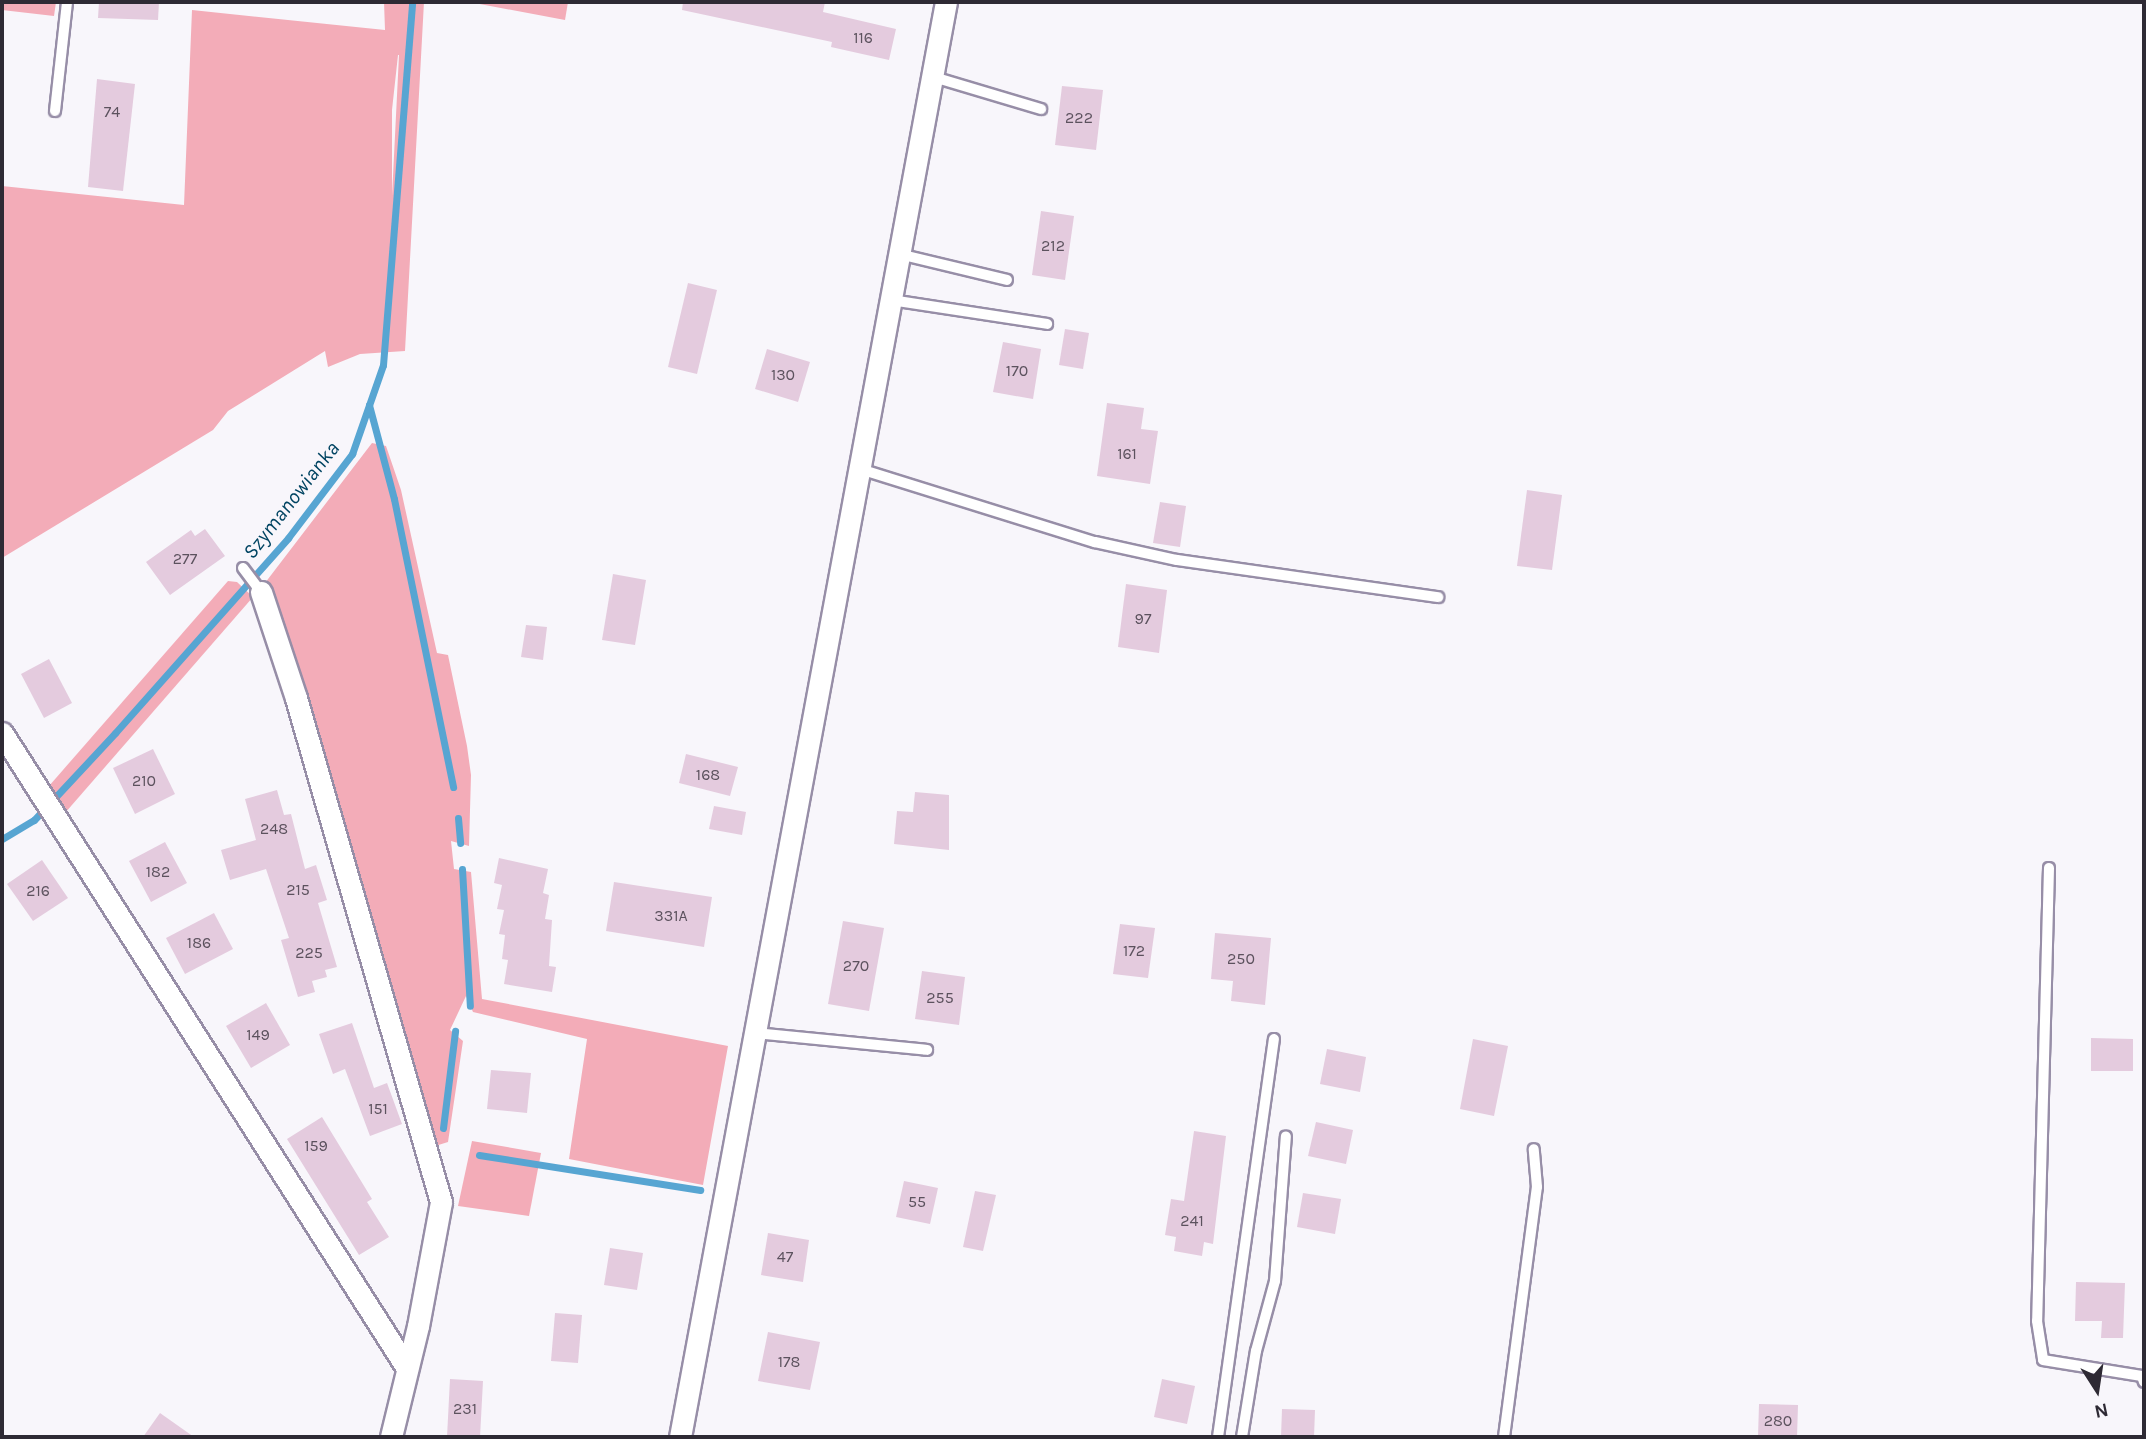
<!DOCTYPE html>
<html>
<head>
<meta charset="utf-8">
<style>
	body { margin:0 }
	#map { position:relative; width:2146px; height:1439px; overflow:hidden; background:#f8f6fb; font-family:Karla,sans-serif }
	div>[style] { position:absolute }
	.green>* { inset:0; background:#f3acb8 }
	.stream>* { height:7px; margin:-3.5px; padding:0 3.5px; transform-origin:3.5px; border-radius:3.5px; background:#57a5d2 }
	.building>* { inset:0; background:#e4cbde }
	.roads { filter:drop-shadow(2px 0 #978ea7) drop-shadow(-2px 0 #978ea7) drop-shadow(0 2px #978ea7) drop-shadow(0 -2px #978ea7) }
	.service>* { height:10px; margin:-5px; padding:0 5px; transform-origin:5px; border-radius:5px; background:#fff }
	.minor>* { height:21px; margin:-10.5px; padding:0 10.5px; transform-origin:10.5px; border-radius:10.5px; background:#fff }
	span { translate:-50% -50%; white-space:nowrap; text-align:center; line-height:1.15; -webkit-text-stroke:5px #f8f6fb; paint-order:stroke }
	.number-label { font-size:16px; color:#5c525e }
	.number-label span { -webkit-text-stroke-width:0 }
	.water-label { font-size:21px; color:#004462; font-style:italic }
	.frame { position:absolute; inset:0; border:4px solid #2e2a34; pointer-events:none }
	.north { position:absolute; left:2062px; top:1355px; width:70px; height:70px; -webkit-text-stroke:5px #f8f6fb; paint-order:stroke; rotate:168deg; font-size:19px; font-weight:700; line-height:28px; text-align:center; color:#2e2a34 }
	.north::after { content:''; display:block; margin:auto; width:24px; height:32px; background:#2e2a34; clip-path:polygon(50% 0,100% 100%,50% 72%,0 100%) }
</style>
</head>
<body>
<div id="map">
	<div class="green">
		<i style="clip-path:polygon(2px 2px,56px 2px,54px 16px,2px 10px)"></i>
		<i style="clip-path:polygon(evenodd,384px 2px,424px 2px,405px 351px,360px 354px,328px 367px,325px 351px,228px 411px,213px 430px,2px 558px,2px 186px,184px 205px,192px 10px,385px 30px,384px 2px,398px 55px,399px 55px,392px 196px,392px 110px,398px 55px)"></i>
		<i style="clip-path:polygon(469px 2px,568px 2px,565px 20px)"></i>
		<i style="clip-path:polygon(372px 443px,386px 446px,401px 490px,437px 653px,448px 655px,467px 746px,471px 775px,469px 846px,451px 841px,454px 869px,471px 872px,482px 999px,728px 1046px,703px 1185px,569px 1159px,587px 1039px,473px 1012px,466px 996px,450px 1030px,463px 1041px,448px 1142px,432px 1147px,284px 622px,265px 583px)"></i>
		<i style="clip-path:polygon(228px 581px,237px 582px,253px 597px,65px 813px,49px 786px)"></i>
		<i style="clip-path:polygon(472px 1141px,541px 1153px,529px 1216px,458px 1206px)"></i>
	</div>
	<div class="stream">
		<i style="left:369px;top:405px;width:97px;rotate:75.1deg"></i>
		<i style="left:394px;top:499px;width:294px;rotate:78.4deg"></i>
		<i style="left:458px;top:818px;width:25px;rotate:85deg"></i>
		<i style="left:2px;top:839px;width:37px;rotate:-31deg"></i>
		<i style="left:34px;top:820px;width:119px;rotate:-47deg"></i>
		<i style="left:115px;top:733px;width:261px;rotate:-48.4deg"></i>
		<i style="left:288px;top:538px;width:106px;rotate:-52.7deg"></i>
		<i style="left:352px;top:454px;width:94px;rotate:-70.8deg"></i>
		<i style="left:383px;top:365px;width:364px;rotate:-85.4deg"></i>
		<i style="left:462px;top:869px;width:137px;rotate:86.7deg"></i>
		<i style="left:443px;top:1128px;width:98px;rotate:-82.9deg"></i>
		<i style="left:479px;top:1155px;width:224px;rotate:9deg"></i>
	</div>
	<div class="building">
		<i style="clip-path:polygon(99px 2px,159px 2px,158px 20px,98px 18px)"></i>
		<i style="clip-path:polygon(683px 2px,825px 2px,823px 12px,896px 29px,889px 60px,831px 47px,832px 42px,682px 10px)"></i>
		<i style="clip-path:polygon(97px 79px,135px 84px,123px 191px,88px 187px)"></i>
		<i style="clip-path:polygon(1062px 86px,1103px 90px,1096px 150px,1055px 145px)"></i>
		<i style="clip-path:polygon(1041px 211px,1074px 216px,1065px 280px,1032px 275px)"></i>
		<i style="clip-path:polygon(688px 283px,717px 290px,697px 374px,668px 367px)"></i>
		<i style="clip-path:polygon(1065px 329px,1089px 333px,1083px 369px,1059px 365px)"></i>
		<i style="clip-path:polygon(1003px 342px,1041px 349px,1033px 399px,993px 392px)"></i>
		<i style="clip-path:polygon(767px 349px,810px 362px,798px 402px,755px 389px)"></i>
		<i style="clip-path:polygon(1107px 403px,1144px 408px,1141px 429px,1158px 431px,1150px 484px,1097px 476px)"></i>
		<i style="clip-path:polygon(1527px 490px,1562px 495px,1552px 570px,1517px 566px)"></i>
		<i style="clip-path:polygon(1160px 502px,1186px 506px,1180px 547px,1153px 543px)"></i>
		<i style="clip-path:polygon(205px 529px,225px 556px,170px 595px,146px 562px,191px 530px,195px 536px)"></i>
		<i style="clip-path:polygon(613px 574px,646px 580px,635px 645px,602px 640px)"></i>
		<i style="clip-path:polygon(1126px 584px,1167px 590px,1159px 653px,1118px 647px)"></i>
		<i style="clip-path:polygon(526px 625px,547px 627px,543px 660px,521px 657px)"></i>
		<i style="clip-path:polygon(49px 659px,72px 703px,44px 718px,21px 674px)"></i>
		<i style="clip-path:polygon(153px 749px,175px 794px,135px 814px,113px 768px)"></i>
		<i style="clip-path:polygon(686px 754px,738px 767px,730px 796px,679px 783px)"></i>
		<i style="clip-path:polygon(277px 790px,284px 815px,291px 814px,305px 869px,316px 865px,327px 900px,318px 903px,337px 967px,325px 970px,327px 977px,312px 981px,315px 992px,298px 997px,281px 940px,289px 938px,266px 869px,230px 880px,221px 850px,256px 840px,245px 799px)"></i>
		<i style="clip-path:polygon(915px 792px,949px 795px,949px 850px,894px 844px,897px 811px,913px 812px)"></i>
		<i style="clip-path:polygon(714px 806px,746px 812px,742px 835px,709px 829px)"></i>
		<i style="clip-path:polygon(165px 842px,187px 883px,151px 902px,129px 861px)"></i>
		<i style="clip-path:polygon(499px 858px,548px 869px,543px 893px,549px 895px,545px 919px,552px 920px,549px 966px,556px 967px,552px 992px,504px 984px,508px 960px,502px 959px,505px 935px,499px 934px,504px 910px,497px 909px,502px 885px,494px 883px)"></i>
		<i style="clip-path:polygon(42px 860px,68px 898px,33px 921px,7px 884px)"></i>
		<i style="clip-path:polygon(614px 882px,712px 897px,704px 947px,606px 931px)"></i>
		<i style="clip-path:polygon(214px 913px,233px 949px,185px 974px,166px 938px)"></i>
		<i style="clip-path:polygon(843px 921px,884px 928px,869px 1011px,828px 1004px)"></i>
		<i style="clip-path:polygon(1120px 924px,1155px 928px,1148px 978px,1113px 974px)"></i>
		<i style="clip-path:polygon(1215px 933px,1271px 938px,1265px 1005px,1231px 1001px,1233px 981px,1211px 979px)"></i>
		<i style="clip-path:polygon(922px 971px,965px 977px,959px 1025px,915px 1019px)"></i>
		<i style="clip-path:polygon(266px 1003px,290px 1045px,251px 1068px,226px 1026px)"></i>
		<i style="clip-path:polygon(352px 1023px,374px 1088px,387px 1083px,402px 1124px,370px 1136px,345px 1069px,333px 1074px,319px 1034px)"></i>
		<i style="clip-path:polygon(2091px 1038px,2133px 1039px,2133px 1071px,2091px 1071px)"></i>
		<i style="clip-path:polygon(1473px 1039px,1508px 1046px,1494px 1116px,1460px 1109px)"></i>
		<i style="clip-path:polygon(1327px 1049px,1366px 1057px,1360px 1092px,1320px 1084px)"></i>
		<i style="clip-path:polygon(491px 1070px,531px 1073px,527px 1113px,487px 1109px)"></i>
		<i style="clip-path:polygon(322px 1117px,372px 1199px,367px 1202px,389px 1237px,359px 1255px,287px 1139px)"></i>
		<i style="clip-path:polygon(1316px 1122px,1353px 1130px,1346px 1164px,1308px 1156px)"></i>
		<i style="clip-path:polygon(1194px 1131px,1226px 1136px,1213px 1244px,1204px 1242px,1202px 1256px,1174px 1251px,1176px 1237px,1165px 1235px,1171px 1199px,1184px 1201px)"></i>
		<i style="clip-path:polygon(904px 1181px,938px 1188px,930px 1224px,896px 1217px)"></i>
		<i style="clip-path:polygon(975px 1191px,996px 1195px,983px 1251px,963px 1247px)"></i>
		<i style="clip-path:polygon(1303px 1193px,1341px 1199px,1335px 1234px,1297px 1227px)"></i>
		<i style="clip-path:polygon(768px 1233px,809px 1240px,803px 1282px,761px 1275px)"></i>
		<i style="clip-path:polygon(610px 1248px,643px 1253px,637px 1290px,604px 1285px)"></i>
		<i style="clip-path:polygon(2076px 1282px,2125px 1283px,2123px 1338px,2101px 1338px,2102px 1321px,2075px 1321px)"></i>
		<i style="clip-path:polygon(555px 1313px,582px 1315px,578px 1363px,551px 1361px)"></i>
		<i style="clip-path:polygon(768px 1332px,820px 1342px,810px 1390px,758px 1381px)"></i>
		<i style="clip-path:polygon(450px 1379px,483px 1381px,480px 1437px,447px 1437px)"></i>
		<i style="clip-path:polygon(1162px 1379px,1195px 1386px,1187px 1424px,1154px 1417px)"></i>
		<i style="clip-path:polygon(1759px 1404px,1798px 1405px,1797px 1437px,1758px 1437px)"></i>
		<i style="clip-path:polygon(1282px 1409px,1315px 1410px,1314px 1437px,1281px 1437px)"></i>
		<i style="clip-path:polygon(160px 1413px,194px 1437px,143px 1437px)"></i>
	</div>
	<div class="roads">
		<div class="service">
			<i style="left:930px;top:76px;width:116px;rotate:16.6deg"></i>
			<i style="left:55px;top:111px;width:110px;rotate:-83.7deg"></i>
			<i style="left:899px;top:254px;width:111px;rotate:13.5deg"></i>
			<i style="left:891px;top:300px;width:158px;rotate:8.7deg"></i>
			<i style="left:860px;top:469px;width:246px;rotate:17.3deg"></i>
			<i style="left:1095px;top:542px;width:84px;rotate:12.4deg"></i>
			<i style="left:1177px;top:560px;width:264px;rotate:8.1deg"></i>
			<i style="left:243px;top:568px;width:30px;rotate:53deg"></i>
			<i style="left:2049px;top:868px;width:453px;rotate:91.5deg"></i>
			<i style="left:2037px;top:1321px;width:39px;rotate:81deg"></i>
			<i style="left:2043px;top:1360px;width:100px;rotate:9.2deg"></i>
			<i style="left:2142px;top:1376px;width:6px;rotate:72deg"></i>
			<i style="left:755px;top:1033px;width:173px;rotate:5.6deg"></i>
			<i style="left:1218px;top:1437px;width:402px;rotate:-82deg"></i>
			<i style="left:1242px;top:1437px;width:87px;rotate:-80.8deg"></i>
			<i style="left:1256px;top:1351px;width:73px;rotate:-74.8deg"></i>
			<i style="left:1275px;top:1281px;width:145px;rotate:-85.7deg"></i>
			<i style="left:1504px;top:1437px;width:252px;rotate:-82.5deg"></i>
			<i style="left:1537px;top:1187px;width:38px;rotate:-95deg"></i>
		</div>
		<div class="minor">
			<i style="left:261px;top:592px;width:112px;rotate:71.7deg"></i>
			<i style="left:296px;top:698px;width:524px;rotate:73.95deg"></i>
			<i style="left:441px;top:1202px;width:126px;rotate:100.5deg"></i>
			<i style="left:418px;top:1326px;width:114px;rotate:103.7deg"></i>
			<i style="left:2px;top:733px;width:753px;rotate:57.47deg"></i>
			<i style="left:680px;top:1437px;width:1459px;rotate:-79.5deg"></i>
		</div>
	</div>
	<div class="number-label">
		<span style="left:863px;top:38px">116</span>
		<span style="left:112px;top:112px">74</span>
		<span style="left:1079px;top:118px">222</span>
		<span style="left:1053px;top:246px">212</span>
		<span style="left:1017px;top:371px">170</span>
		<span style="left:783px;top:375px">130</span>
		<span style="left:1127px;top:454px">161</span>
		<span style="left:185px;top:559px">277</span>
		<span style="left:1143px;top:619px">97</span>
		<span style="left:708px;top:775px">168</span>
		<span style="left:144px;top:781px">210</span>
		<span style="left:274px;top:829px">248</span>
		<span style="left:158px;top:872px">182</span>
		<span style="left:298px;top:890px">215</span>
		<span style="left:38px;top:891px">216</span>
		<span style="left:671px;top:916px">331A</span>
		<span style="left:199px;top:943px">186</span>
		<span style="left:1134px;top:951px">172</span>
		<span style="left:309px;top:953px">225</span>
		<span style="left:1241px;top:959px">250</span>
		<span style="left:856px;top:966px">270</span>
		<span style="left:940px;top:998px">255</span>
		<span style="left:258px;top:1035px">149</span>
		<span style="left:378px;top:1109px">151</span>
		<span style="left:316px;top:1146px">159</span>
		<span style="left:917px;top:1202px">55</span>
		<span style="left:1192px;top:1221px">241</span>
		<span style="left:785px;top:1257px">47</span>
		<span style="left:789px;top:1362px">178</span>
		<span style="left:465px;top:1409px">231</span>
		<span style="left:1778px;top:1421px">280</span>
	</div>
	<div class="water-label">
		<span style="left:291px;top:500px;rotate:-52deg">Szymanowianka</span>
	</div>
	<div class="frame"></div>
	<div class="north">N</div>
</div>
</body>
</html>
